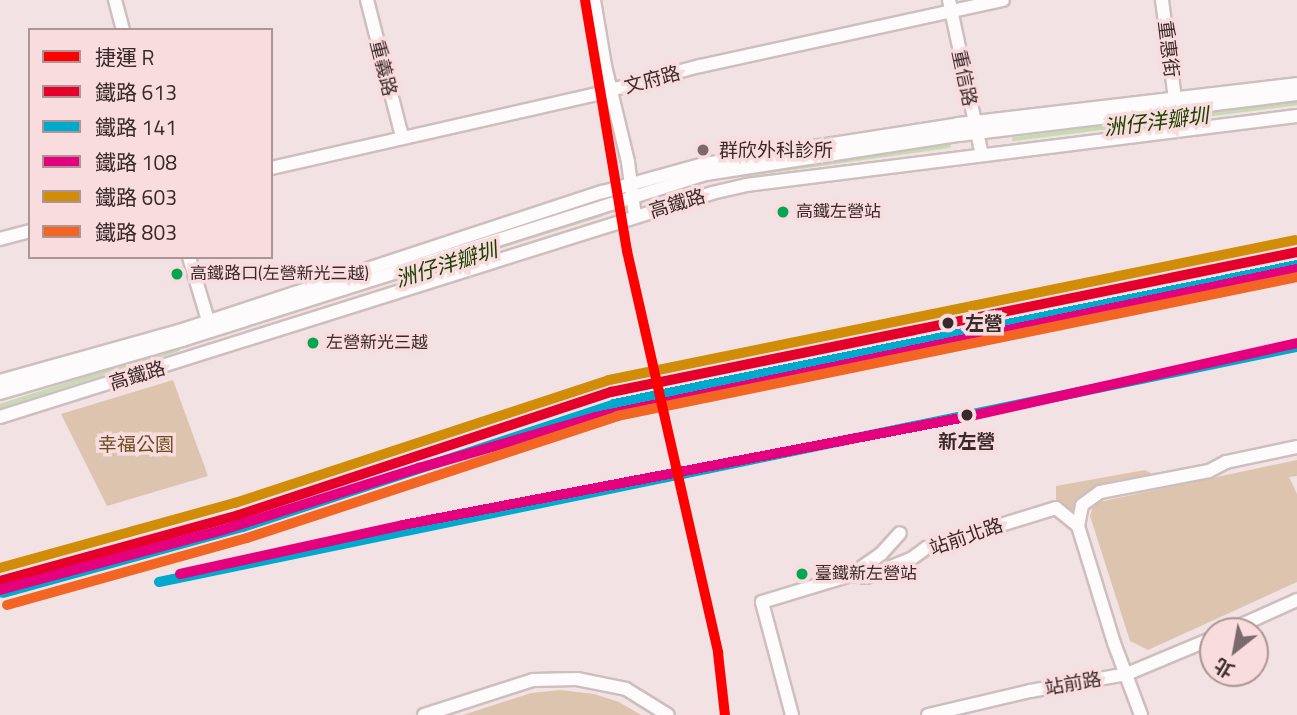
<!DOCTYPE html>
<html>
<head>
<meta charset="utf-8">
<style>
	body { margin:0 }
	#map { position:relative; width:1297px; height:715px; overflow:hidden; background:#f3e2e3; font-family:"Titillium Web","Noto Sans TC",sans-serif }
	div>[style] { position:absolute }
	.green>* { inset:0; background:#ddc4ae }
	.stream>* { height:3.5px; margin:-1.75px; padding:0 1.75px; transform-origin:1.75px; border-radius:1.75px; background:#c5dbb1 }
	.roads { filter:drop-shadow(2px 0 #cebebf) drop-shadow(-2px 0 #cebebf) drop-shadow(0 2px #cebebf) drop-shadow(0 -2px #cebebf) }
	.minor>* { height:12px; margin:-6px; padding:0 6px; transform-origin:6px; border-radius:6px; background:#fdfbfb }
	.rail-1>* { height:10px; margin:-5px; padding:0 5px; transform-origin:5px; border-radius:5px; background:#e4002b }
	.rail-2>* { height:10px; margin:-5px; padding:0 5px; transform-origin:5px; border-radius:5px; background:#00a9ce }
	.rail-3>* { height:10px; margin:-5px; padding:0 5px; transform-origin:5px; border-radius:5px; background:#e5007d }
	.rail-4>* { height:10px; margin:-5px; padding:0 5px; transform-origin:5px; border-radius:5px; background:#d18d08 }
	.rail-5>* { height:10px; margin:-5px; padding:0 5px; transform-origin:5px; border-radius:5px; background:#f26522 }
	.metro-1>* { height:10px; margin:-5px; padding:0 5px; transform-origin:5px; border-radius:5px; background:#f00 }
	.dots>* { width:19px; height:19px; translate:-50% -50%; box-sizing:border-box; border:4px solid #f9dcdd; border-radius:50% }
	span { translate:-50% -50%; white-space:nowrap; text-align:center; line-height:1.15; -webkit-text-stroke:7px #f9dcdd; paint-order:stroke }
	.bus-label { font-size:17px; color:#3a292a }
	.left { translate:0 -50%; text-align:left }
	.street-label { font-size:19px; color:#3a292a }
	.poi-label { font-size:19px; color:#3a292a }
	.stop-label { font-size:19px; color:#3a292a; font-weight:700 }
	.park-label { font-size:19px; color:#6c4e21 }
	.water-label { font-size:21px; color:#1d4000; font-style:italic }
	.legend { position:absolute; left:28px; top:28px; width:245px; height:231px; box-sizing:border-box; background:#f9dcdd; border:2px solid #ad9495; margin:0; padding:9px 12px; list-style:none; font-size:21px; color:#3a292a }
	.legend li { display:flex; align-items:center; gap:14px; height:35px }
	.legend b { width:35px; border:2px solid #ad9495 }
	.north { position:absolute; left:1199px; top:617px; width:70px; height:70px; box-sizing:border-box; background:#f9dcdd; border:2px solid #ad9495; border-radius:50%; rotate:211deg; font-size:19px; font-weight:700; line-height:28px; text-align:center; color:#3a292a }
	.north::after { content:''; display:block; margin:auto; width:24px; height:32px; background:#7b6a6b; clip-path:polygon(50% 0,100% 100%,50% 72%,0 100%) }
</style>
</head>
<body>
<div id="map">
	<div class="green">
		<i style="clip-path:polygon(173px 380px,208px 476px,107px 506px,61px 414px)"></i>
		<i style="clip-path:polygon(1297px 460px,1297px 476px,1289px 477px,1297px 494px,1297px 582px,1148px 650px,1130px 641px,1090px 516px,1094px 503px)"></i>
		<i style="clip-path:polygon(1145px 470px,1151px 473px,1146px 479px,1089px 490px,1081px 496px,1076px 509px,1070px 510px,1056px 503px,1056px 486px)"></i>
		<i style="clip-path:polygon(560px 690px,594px 694px,619px 702px,641px 715px,463px 715px,531px 693px)"></i>
	</div>
	<div class="stream">
		<i style="left:1014px;top:139px;width:285px;rotate:-7.2deg"></i>
		<i style="left:743px;top:175px;width:208px;rotate:-8deg"></i>
		<i style="left:270px;top:318px;width:346px;rotate:-17.3deg"></i>
		<i style="left:0;top:406px;width:186px;rotate:-17.6deg"></i>
	</div>
	<div class="roads">
		<div class="minor">
			<i style="left:115px;top:0;width:31px;rotate:75deg"></i>
			<i style="left:367px;top:0;width:140px;rotate:75.6deg"></i>
			<i style="left:594px;top:0;width:67px;rotate:80.5deg"></i>
			<i style="left:605px;top:66px;width:99px;rotate:76.5deg"></i>
			<i style="left:628px;top:162px;width:54px;rotate:82.6deg"></i>
			<i style="left:949px;top:0;width:158px;rotate:78deg"></i>
			<i style="left:1162px;top:0;width:100px;rotate:82.5deg"></i>
			<i style="left:271px;top:168px;width:330px;rotate:-12.8deg"></i>
			<i style="left:593px;top:95px;width:111px;rotate:-15.2deg"></i>
			<i style="left:700px;top:66px;width:310px;rotate:-12.3deg"></i>
			<i style="left:0;top:239px;width:31px;rotate:-15deg"></i>
			<i style="left:189px;top:257px;width:73px;rotate:73.3deg"></i>
			<i style="left:0;top:381px;width:186px;rotate:-15.6deg"></i>
			<i style="left:179px;top:331px;width:446px;rotate:-18.2deg"></i>
			<i style="left:603px;top:192px;width:105px;rotate:-15.5deg"></i>
			<i style="left:704px;top:164px;width:257px;rotate:-8.9deg"></i>
			<i style="left:958px;top:124px;width:341px;rotate:-6.7deg"></i>
			<i style="left:0;top:393px;width:190px;rotate:-16.2deg"></i>
			<i style="left:182px;top:340px;width:550px;rotate:-17.58deg"></i>
			<i style="left:706px;top:174px;width:256px;rotate:-8.8deg"></i>
			<i style="left:959px;top:135px;width:340px;rotate:-6.9deg"></i>
			<i style="left:0;top:417px;width:746px;rotate:-17.46deg"></i>
			<i style="left:712px;top:193px;width:35px;rotate:-13deg"></i>
			<i style="left:746px;top:185px;width:555px;rotate:-7.14deg"></i>
			<i style="left:1078px;top:526px;width:21px;rotate:-79deg"></i>
			<i style="left:1082px;top:505px;width:22px;rotate:-36deg"></i>
			<i style="left:1100px;top:492px;width:111px;rotate:-10.9deg"></i>
			<i style="left:1209px;top:471px;width:19px;rotate:-28deg"></i>
			<i style="left:1226px;top:462px;width:73px;rotate:-11.9deg"></i>
			<i style="left:851px;top:575px;width:15px;rotate:8deg"></i>
			<i style="left:866px;top:577px;width:48px;rotate:-21.8deg"></i>
			<i style="left:911px;top:559px;width:19px;rotate:-36deg"></i>
			<i style="left:926px;top:548px;width:136px;rotate:-17.1deg"></i>
			<i style="left:1056px;top:508px;width:28px;rotate:39deg"></i>
			<i style="left:1078px;top:526px;width:122px;rotate:72.9deg"></i>
			<i style="left:1114px;top:643px;width:77px;rotate:69.4deg"></i>
			<i style="left:1228px;top:631px;width:76px;rotate:-24.2deg"></i>
			<i style="left:424px;top:715px;width:114px;rotate:-17.8deg"></i>
			<i style="left:533px;top:680px;width:44px;rotate:-1.3deg"></i>
			<i style="left:577px;top:679px;width:50px;rotate:11.5deg"></i>
			<i style="left:626px;top:689px;width:49px;rotate:31.8deg"></i>
			<i style="left:792px;top:715px;width:117px;rotate:-104.9deg"></i>
			<i style="left:762px;top:602px;width:93px;rotate:-16.9deg"></i>
			<i style="left:851px;top:575px;width:37px;rotate:-35deg"></i>
			<i style="left:881px;top:554px;width:28px;rotate:-48deg"></i>
			<i style="left:928px;top:715px;width:105px;rotate:-13.2deg"></i>
			<i style="left:1030px;top:691px;width:98px;rotate:-9.9deg"></i>
			<i style="left:1127px;top:674px;width:93px;rotate:-22.7deg"></i>
		</div>
	</div>
	<div class="rail-1">
		<i style="left:0;top:581px;width:248px;rotate:-15.4deg"></i>
		<i style="left:239px;top:515px;width:392px;rotate:-18.3deg"></i>
		<i style="left:611px;top:392px;width:700px;rotate:-11.53deg"></i>
	</div>
	<div class="rail-2">
		<i style="left:159px;top:582px;width:1162px;rotate:-11.67deg"></i>
		<i style="left:3px;top:593px;width:249px;rotate:-15.4deg"></i>
		<i style="left:243px;top:527px;width:391px;rotate:-18.3deg"></i>
		<i style="left:614px;top:404px;width:697px;rotate:-11.5deg"></i>
	</div>
	<div class="rail-3">
		<i style="left:180px;top:574px;width:228px;rotate:-12.4deg"></i>
		<i style="left:403px;top:525px;width:573px;rotate:-10.86deg"></i>
		<i style="left:966px;top:417px;width:339px;rotate:-12.6deg"></i>
		<i style="left:0;top:590px;width:231px;rotate:-15.1deg"></i>
		<i style="left:223px;top:530px;width:206px;rotate:-17.6deg"></i>
		<i style="left:419px;top:468px;width:184px;rotate:-16.1deg"></i>
		<i style="left:596px;top:417px;width:716px;rotate:-11.92deg"></i>
	</div>
	<div class="rail-4">
		<i style="left:0;top:568px;width:244px;rotate:-15.5deg"></i>
		<i style="left:235px;top:503px;width:394px;rotate:-18.2deg"></i>
		<i style="left:609px;top:380px;width:700px;rotate:-11.53deg"></i>
	</div>
	<div class="rail-5">
		<i style="left:7px;top:605px;width:249px;rotate:-15.6deg"></i>
		<i style="left:247px;top:538px;width:390px;rotate:-18.2deg"></i>
		<i style="left:617px;top:416px;width:694px;rotate:-11.55deg"></i>
	</div>
	<div class="metro-1">
		<i style="left:585px;top:0;width:254px;rotate:80.5deg"></i>
		<i style="left:627px;top:251px;width:412px;rotate:77.2deg"></i>
		<i style="left:718px;top:653px;width:62px;rotate:83.6deg"></i>
	</div>
	<div class="dots">
		<i style="left:703px;top:150px;background:#7b6a6b"></i>
		<i style="left:783px;top:212px;background:#00a651"></i>
		<i style="left:177px;top:274px;background:#00a651"></i>
		<i style="left:948px;top:323px;background:#3a292a"></i>
		<i style="left:313px;top:343px;background:#00a651"></i>
		<i style="left:967px;top:415px;background:#3a292a"></i>
		<i style="left:802px;top:574px;background:#00a651"></i>
	</div>
	<div class="bus-label">
		<span class="left" style="left:796px;top:212px">高鐵左營站</span>
		<span class="left" style="left:190px;top:274px">高鐵路口(左營新光三越)</span>
		<span class="left" style="left:326px;top:343px">左營新光三越</span>
		<span class="left" style="left:815px;top:574px">臺鐵新左營站</span>
	</div>
	<div class="street-label">
		<span style="left:1169px;top:49px;rotate:83deg">重惠街</span>
		<span style="left:384px;top:68px;rotate:76deg">重義路</span>
		<span style="left:965px;top:78px;rotate:78deg">重信路</span>
		<span style="left:652px;top:79px;rotate:-15deg">文府路</span>
		<span style="left:677px;top:203px;rotate:-17deg">高鐵路</span>
		<span style="left:137px;top:375px;rotate:-17deg">高鐵路</span>
		<span style="left:966px;top:536px;rotate:-19deg">站前北路</span>
		<span style="left:1073px;top:683px;rotate:-10deg">站前路</span>
	</div>
	<div class="poi-label">
		<span class="left" style="left:719px;top:150px">群欣外科診所</span>
	</div>
	<div class="stop-label">
		<span class="left" style="left:965px;top:323px">左營</span>
		<span style="left:967px;top:441px">新左營</span>
	</div>
	<div class="park-label">
		<span style="left:136px;top:444px">幸福公園</span>
	</div>
	<div class="water-label">
		<span style="left:1156px;top:121px;rotate:-7deg">洲仔洋瓣圳</span>
		<span style="left:446px;top:264px;rotate:-17deg">洲仔洋瓣圳</span>
	</div>
	<ul class="legend">
	<li><b style="height:9px;background:#f00"></b>捷運 R</li>
	<li><b style="height:9px;background:#e4002b"></b>鐵路 613</li>
	<li><b style="height:9px;background:#00a9ce"></b>鐵路 141</li>
	<li><b style="height:9px;background:#e5007d"></b>鐵路 108</li>
	<li><b style="height:9px;background:#d18d08"></b>鐵路 603</li>
	<li><b style="height:9px;background:#f26522"></b>鐵路 803</li>
	</ul>
	<div class="north">北</div>
</div>
</body>
</html>
